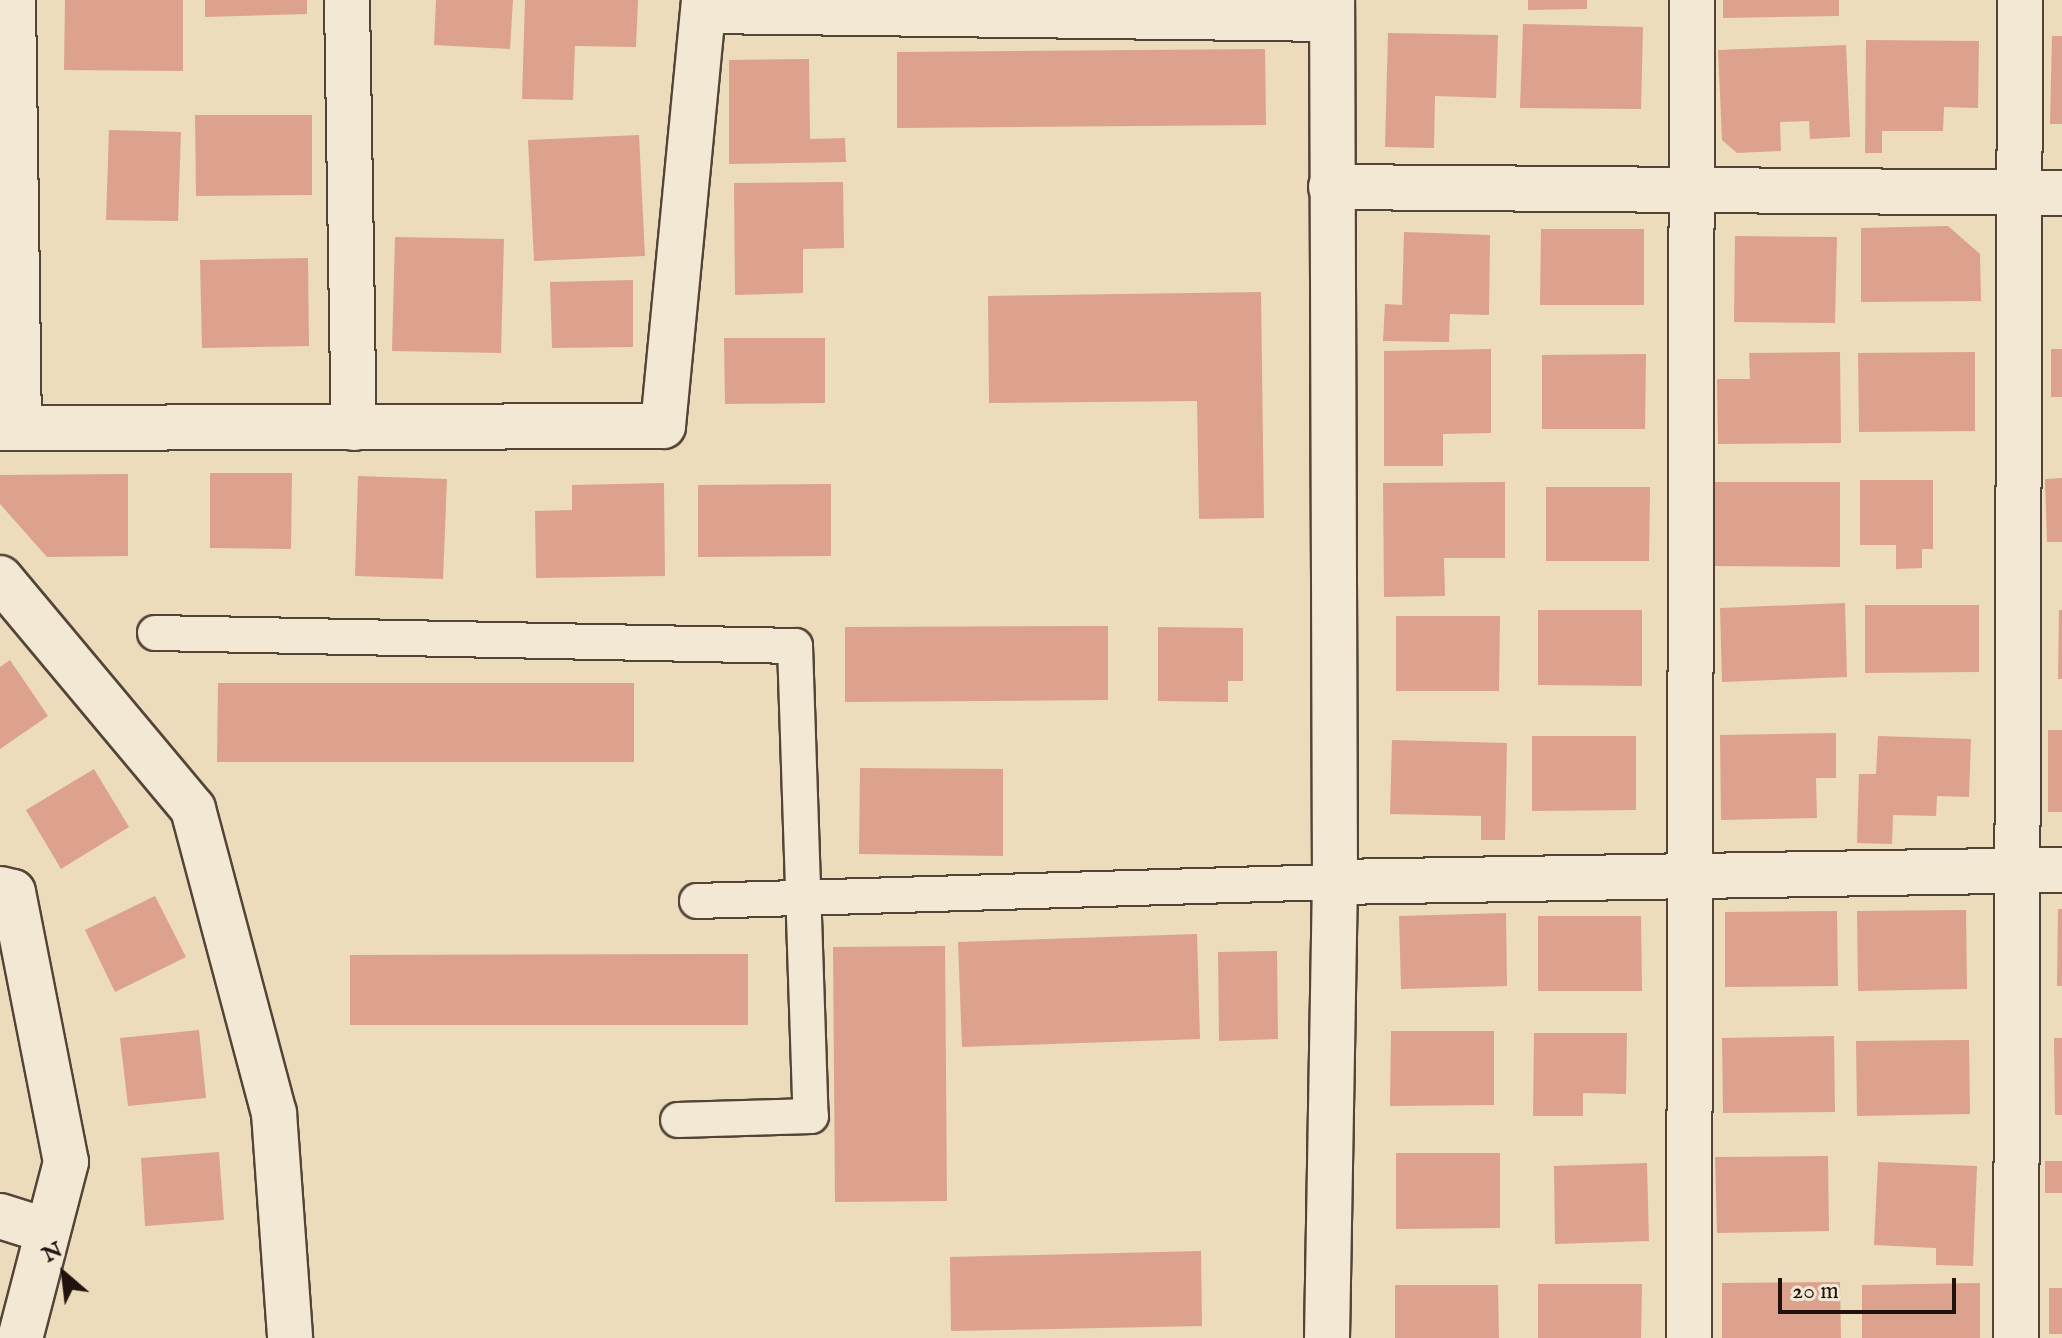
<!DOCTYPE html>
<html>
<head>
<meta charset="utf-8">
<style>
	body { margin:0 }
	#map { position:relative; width:2062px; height:1338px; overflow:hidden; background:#ecdcbb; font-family:"IM FELL English",serif }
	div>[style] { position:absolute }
	.building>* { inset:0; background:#dca28d }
	.roads { filter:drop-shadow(2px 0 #544438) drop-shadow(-2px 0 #544438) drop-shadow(0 2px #544438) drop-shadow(0 -2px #544438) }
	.service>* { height:34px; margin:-17px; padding:0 17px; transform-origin:17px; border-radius:17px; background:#f3e8d3 }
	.minor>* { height:44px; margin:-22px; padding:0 22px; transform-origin:22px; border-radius:22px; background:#f3e8d3 }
	.tertiary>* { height:44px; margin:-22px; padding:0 22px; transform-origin:22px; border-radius:22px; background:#f3e8d3 }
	span { translate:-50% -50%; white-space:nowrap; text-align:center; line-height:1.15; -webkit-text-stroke:6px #f3e8d3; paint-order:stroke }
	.north { position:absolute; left:24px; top:1234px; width:80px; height:80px; -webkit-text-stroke:6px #f3e8d3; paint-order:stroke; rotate:332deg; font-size:22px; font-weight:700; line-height:32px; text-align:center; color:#21120d }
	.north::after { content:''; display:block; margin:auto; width:28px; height:36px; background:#21120d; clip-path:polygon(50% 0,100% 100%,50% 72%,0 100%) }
	.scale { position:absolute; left:1778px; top:1278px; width:178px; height:36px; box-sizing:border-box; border:4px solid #21120d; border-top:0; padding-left:10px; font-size:24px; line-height:28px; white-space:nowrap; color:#21120d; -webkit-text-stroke:6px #f3e8d3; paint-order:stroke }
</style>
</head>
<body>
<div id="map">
	<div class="building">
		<i style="clip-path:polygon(65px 0,183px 0,183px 71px,64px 70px)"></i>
		<i style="clip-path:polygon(205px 0,307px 0,307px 14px,205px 17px)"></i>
		<i style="clip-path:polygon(436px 0,513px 0,510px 49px,434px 45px)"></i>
		<i style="clip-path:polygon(525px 0,638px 0,636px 47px,575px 46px,573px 100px,522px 99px)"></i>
		<i style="clip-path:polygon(1528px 0,1587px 0,1587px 9px,1528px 10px)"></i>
		<i style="clip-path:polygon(1723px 0,1839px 0,1839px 16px,1723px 18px)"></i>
		<i style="clip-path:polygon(1523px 24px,1643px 27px,1641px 109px,1520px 108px)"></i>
		<i style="clip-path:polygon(1388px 33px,1498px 35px,1496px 98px,1435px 96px,1434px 148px,1385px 147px)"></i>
		<i style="clip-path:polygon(2052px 36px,2062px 36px,2062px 124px,2050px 124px)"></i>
		<i style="clip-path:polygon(1866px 40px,1979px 41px,1978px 108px,1944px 107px,1943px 131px,1882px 131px,1882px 153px,1865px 153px)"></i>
		<i style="clip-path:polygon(1846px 45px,1850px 137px,1810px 139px,1809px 121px,1780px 122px,1781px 151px,1737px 153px,1722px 140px,1718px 50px)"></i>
		<i style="clip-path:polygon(1265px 49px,1266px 125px,897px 128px,897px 52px)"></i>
		<i style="clip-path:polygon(809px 59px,810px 139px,845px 138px,846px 162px,729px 164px,729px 60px)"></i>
		<i style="clip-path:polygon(195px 115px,312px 115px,312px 195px,196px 196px)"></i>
		<i style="clip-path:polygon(109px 130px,181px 132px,178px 221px,106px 220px)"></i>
		<i style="clip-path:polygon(639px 135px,645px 256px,534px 261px,528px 140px)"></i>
		<i style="clip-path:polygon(843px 182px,844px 248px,803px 249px,803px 293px,735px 295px,734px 183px)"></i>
		<i style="clip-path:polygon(1948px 226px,1980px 254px,1981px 301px,1861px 302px,1861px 228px)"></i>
		<i style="clip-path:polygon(1541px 229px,1644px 229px,1644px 305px,1540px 305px)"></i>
		<i style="clip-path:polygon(1404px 232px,1490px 235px,1489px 315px,1450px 314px,1449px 342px,1383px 341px,1385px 304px,1402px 305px)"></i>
		<i style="clip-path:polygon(1735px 236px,1837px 237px,1835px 323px,1734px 322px)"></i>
		<i style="clip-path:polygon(395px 237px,504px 239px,501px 353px,392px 351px)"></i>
		<i style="clip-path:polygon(308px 258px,309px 346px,202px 348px,200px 260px)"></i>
		<i style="clip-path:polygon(633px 280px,633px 347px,552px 348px,550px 282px)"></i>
		<i style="clip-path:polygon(1261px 292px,1264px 518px,1199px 519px,1197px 401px,989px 403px,988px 296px)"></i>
		<i style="clip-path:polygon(724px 338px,825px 338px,825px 403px,725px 404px)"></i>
		<i style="clip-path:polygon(1491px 349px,1491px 433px,1443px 434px,1443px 466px,1384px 466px,1384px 351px)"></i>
		<i style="clip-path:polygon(2051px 349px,2062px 349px,2062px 397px,2051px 397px)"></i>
		<i style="clip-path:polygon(1840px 352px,1841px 443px,1718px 444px,1717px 379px,1750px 379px,1749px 353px)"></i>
		<i style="clip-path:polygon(1975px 352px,1975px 431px,1859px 432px,1858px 353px)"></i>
		<i style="clip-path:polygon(1646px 354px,1645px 429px,1542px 429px,1542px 355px)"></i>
		<i style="clip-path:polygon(210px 473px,292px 473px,291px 549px,210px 548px)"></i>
		<i style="clip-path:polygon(128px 474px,128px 556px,47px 557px,0 504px,0 475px)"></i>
		<i style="clip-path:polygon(358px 476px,447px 479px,443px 579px,355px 576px)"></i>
		<i style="clip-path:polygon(2062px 478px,2062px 542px,2047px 542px,2045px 479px)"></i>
		<i style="clip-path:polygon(1860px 480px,1933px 480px,1933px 549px,1922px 549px,1922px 568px,1896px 569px,1896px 545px,1860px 545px)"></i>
		<i style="clip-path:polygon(1505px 482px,1505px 558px,1444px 558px,1445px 596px,1384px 597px,1383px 483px)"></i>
		<i style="clip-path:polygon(1711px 482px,1840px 482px,1840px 567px,1710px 566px)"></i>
		<i style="clip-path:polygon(664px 483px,665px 576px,536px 578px,535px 511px,572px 510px,572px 485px)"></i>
		<i style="clip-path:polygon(831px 484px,831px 556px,698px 557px,698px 485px)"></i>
		<i style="clip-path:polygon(1546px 487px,1650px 487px,1649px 561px,1546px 561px)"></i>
		<i style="clip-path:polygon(1845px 603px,1847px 677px,1722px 682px,1720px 608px)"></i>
		<i style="clip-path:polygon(1865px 605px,1979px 605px,1979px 672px,1865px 673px)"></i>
		<i style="clip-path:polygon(1538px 610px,1642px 610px,1642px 686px,1538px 685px)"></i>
		<i style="clip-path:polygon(2059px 610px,2062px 610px,2062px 679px,2058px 679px)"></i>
		<i style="clip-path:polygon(1396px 616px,1500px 616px,1499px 691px,1396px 691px)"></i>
		<i style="clip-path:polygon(1108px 626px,1108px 700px,845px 702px,845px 627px)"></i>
		<i style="clip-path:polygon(1158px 627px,1243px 628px,1243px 681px,1228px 681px,1228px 702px,1158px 701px)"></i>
		<i style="clip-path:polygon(10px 660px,48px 716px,0 749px,0 667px)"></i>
		<i style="clip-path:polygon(218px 683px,634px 683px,634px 762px,217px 762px)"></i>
		<i style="clip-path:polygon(2048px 730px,2062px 730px,2062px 812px,2048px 812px)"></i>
		<i style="clip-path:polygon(1836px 733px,1836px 778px,1816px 778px,1817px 818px,1721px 820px,1720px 735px)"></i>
		<i style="clip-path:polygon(1532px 736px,1636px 736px,1636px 810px,1532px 811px)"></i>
		<i style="clip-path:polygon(1878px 736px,1971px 739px,1969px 797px,1937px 796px,1936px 816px,1893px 815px,1892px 844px,1857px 843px,1859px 774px,1876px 774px)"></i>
		<i style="clip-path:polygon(1392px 740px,1507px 743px,1505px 840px,1481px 840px,1481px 816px,1390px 814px)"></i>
		<i style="clip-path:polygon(860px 768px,1003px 769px,1003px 856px,859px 854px)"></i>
		<i style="clip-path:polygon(94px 769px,129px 827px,61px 869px,26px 810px)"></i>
		<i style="clip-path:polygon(155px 896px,186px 957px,115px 992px,85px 930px)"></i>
		<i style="clip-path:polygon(2058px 909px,2062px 909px,2062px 986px,2057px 986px)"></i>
		<i style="clip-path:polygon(1966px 910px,1967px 989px,1858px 991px,1857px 911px)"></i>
		<i style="clip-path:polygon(1837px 911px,1838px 986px,1725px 987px,1725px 912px)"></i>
		<i style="clip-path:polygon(1506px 913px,1507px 986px,1401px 989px,1399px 916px)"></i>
		<i style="clip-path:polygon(1538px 916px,1641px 916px,1642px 991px,1538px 991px)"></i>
		<i style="clip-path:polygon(1197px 934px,1200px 1039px,962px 1047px,958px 942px)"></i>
		<i style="clip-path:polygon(945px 946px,947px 1201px,835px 1202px,833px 947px)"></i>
		<i style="clip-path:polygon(1277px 951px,1278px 1039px,1219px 1041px,1218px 952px)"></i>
		<i style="clip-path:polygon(748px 954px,748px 1025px,350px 1025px,350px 955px)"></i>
		<i style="clip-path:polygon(199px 1030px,206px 1098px,128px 1106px,120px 1038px)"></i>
		<i style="clip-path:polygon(1391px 1031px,1494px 1031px,1494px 1105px,1390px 1106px)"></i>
		<i style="clip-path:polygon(1534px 1033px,1627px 1033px,1626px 1094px,1583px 1093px,1583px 1116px,1533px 1116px)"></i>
		<i style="clip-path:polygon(1834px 1036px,1835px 1112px,1723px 1113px,1722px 1038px)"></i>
		<i style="clip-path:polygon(2054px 1038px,2062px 1038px,2062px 1115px,2055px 1115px)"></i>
		<i style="clip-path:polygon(1969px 1040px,1970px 1114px,1857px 1116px,1856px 1041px)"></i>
		<i style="clip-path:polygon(219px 1152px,224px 1220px,145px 1226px,141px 1158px)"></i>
		<i style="clip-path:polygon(1396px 1153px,1500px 1153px,1500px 1228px,1396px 1229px)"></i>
		<i style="clip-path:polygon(1828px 1156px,1829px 1231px,1717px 1233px,1715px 1157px)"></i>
		<i style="clip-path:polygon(2045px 1161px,2062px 1161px,2062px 1193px,2045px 1193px)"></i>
		<i style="clip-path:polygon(1878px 1162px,1977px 1166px,1973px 1266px,1936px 1265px,1936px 1248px,1874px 1245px)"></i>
		<i style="clip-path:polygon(1647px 1163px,1649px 1241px,1555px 1244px,1554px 1166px)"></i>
		<i style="clip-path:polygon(1201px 1251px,1202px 1326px,951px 1331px,950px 1257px)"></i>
		<i style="clip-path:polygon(1840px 1282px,1841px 1338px,1722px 1338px,1722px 1283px)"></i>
		<i style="clip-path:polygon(1980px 1283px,1980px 1338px,1862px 1338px,1862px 1285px)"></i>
		<i style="clip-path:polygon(1538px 1284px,1642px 1284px,1641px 1338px,1538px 1338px)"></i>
		<i style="clip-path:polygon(1395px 1285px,1498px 1285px,1499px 1338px,1395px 1338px)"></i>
		<i style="clip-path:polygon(2049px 1288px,2062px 1288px,2062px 1334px,2049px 1334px)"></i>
	</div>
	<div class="roads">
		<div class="service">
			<i style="left:155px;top:633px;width:640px;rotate:1.16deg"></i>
			<i style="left:795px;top:646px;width:470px;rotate:88.1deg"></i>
			<i style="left:811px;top:1116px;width:133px;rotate:178.3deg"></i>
			<i style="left:697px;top:901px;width:638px;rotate:-1.71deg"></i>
		</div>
		<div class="minor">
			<i style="left:13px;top:0;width:428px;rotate:89.2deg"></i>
			<i style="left:347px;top:0;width:428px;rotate:89.1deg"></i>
			<i style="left:704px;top:11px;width:627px;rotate:0.73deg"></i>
			<i style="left:1331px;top:187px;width:731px;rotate:0.47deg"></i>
			<i style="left:0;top:428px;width:663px;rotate:-0.17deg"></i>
			<i style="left:663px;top:426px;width:428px;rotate:-84.5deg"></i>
			<i style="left:0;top:578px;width:301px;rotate:50.1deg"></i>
			<i style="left:193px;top:809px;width:315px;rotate:75.1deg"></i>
			<i style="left:274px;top:1113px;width:226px;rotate:85.9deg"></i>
			<i style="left:1335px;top:882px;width:727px;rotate:-0.95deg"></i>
			<i style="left:0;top:889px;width:13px;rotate:13deg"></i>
			<i style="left:13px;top:892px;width:275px;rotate:78.9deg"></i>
			<i style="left:66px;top:1162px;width:182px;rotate:104.6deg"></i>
			<i style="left:0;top:1216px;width:50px;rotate:17.4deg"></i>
			<i style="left:1689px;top:1338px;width:1338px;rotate:-89.87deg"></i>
			<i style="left:2016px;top:1338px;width:1338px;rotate:-89.83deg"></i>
		</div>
		<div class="tertiary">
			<i style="left:1327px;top:1338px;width:456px;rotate:-89deg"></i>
			<i style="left:1335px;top:882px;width:882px;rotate:-90.19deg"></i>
		</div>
	</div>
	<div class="north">N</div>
	<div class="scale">20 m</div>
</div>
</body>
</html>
